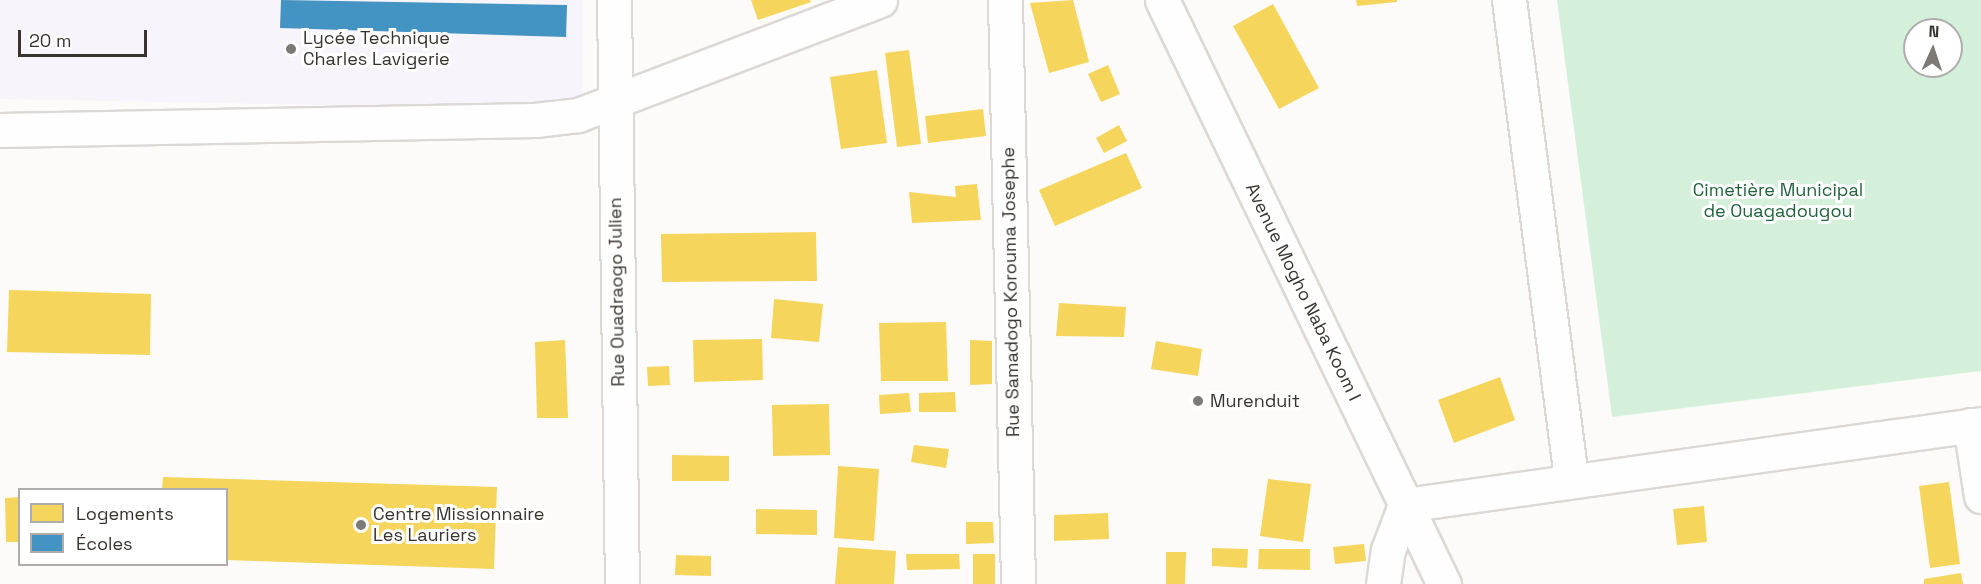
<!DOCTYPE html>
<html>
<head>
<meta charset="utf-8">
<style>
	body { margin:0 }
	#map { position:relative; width:1981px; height:584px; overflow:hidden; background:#fdfbf9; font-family:"Space Grotesk",sans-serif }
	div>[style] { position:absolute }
	.education>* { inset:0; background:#f7f4fb }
	.green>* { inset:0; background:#d4f0da }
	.homes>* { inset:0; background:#f6d55c }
	.schools>* { inset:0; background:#4393c3 }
	.roads { filter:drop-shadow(2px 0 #dbd8d5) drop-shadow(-2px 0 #dbd8d5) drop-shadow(0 2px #dbd8d5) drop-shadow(0 -2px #dbd8d5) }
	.minor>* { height:33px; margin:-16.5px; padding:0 16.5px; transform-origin:16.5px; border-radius:16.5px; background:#fffefe }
	.dots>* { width:16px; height:16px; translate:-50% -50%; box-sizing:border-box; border:3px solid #fff; border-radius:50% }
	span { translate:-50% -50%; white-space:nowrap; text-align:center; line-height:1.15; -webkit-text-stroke:6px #fff; paint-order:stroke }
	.poi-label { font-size:18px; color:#37332f }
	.left { translate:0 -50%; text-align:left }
	.park-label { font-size:18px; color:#21633b }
	.street-label { font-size:18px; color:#37332f }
	.legend { position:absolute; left:18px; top:488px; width:210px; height:78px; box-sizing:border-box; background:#fff; border:2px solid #afadac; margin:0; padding:8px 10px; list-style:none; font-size:18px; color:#37332f }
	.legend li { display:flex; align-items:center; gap:12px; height:30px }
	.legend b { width:30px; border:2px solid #afadac }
	.north { position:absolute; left:1903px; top:18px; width:60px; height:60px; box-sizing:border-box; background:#fff; border:2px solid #afadac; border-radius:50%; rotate:3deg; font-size:16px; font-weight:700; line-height:24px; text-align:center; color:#37332f }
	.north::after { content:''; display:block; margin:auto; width:21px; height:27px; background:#7c7976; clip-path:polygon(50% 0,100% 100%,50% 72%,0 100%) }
	.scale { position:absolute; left:18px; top:30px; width:129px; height:27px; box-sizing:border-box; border:3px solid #37332f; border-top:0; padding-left:8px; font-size:18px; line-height:21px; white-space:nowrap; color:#37332f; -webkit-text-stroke:4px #fff; paint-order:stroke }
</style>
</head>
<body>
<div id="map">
	<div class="education">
		<i style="clip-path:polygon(0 0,583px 0,582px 110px,0 99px)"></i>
	</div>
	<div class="green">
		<i style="clip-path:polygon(evenodd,1557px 0,1981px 0,1981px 371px,1612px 417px,1557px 0,1915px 30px,1951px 30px,1951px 66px,1915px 66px,1915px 30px)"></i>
	</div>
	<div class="homes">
		<i style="clip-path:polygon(751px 0,810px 0,811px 2px,758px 20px)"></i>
		<i style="clip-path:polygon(1073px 0,1089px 62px,1049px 73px,1030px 3px)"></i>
		<i style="clip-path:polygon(1356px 0,1397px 0,1397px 2px,1357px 6px)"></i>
		<i style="clip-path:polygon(1273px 4px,1319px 88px,1279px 109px,1233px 26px)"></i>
		<i style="clip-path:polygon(909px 50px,921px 144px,897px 147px,885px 53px)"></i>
		<i style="clip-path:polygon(1108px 65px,1120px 94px,1101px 102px,1088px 74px)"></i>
		<i style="clip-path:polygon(877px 70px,887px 143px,841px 149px,830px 77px)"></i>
		<i style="clip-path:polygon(983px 109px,986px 136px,928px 143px,925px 116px)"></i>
		<i style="clip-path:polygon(1119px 125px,1127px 141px,1104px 153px,1096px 138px)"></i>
		<i style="clip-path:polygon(1126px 153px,1142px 188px,1055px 226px,1039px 190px)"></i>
		<i style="clip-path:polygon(977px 184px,981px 220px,912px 223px,909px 192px,956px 197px,955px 186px)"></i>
		<i style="clip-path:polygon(816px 232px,817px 281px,662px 282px,661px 234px)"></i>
		<i style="clip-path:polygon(9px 290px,151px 294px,150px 355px,7px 352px)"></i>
		<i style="clip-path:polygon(774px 299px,823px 304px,819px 342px,771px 338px)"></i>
		<i style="clip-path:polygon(1059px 303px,1126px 307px,1124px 337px,1056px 336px)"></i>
		<i style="clip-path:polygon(946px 322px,948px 381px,881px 381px,879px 323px)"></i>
		<i style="clip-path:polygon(762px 339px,763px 380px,694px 382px,693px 340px)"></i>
		<i style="clip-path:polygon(565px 340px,568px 418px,537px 418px,535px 342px)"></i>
		<i style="clip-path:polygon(970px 340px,992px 341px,992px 384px,970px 385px)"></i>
		<i style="clip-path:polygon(1156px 341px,1202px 349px,1198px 376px,1151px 369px)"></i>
		<i style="clip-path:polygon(669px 366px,670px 385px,648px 386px,647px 367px)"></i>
		<i style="clip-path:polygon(1500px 377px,1515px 420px,1454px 443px,1438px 400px)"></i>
		<i style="clip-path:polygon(955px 392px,956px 412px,919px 412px,919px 393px)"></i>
		<i style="clip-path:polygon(909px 393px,911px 412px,880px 414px,879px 395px)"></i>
		<i style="clip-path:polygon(829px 404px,830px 455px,773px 456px,772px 405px)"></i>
		<i style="clip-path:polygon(914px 445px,949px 449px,946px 468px,911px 462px)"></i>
		<i style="clip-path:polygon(672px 455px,729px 456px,729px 481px,672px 481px)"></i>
		<i style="clip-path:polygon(838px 466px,879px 469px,874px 541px,834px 538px)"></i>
		<i style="clip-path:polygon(163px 477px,497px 487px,494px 569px,226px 560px,226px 490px,162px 490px)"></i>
		<i style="clip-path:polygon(1268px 479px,1311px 484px,1303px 542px,1260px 536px)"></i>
		<i style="clip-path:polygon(1949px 482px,1960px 564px,1930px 568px,1919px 486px)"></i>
		<i style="clip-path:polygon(20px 497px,20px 542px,6px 542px,5px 498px)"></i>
		<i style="clip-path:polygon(1704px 506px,1707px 542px,1677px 545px,1673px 509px)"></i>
		<i style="clip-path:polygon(756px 509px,817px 510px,817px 535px,756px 534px)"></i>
		<i style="clip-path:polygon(1108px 513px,1109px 539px,1054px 541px,1054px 515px)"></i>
		<i style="clip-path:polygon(966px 522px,993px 522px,994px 543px,966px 544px)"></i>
		<i style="clip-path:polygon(1364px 544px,1366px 561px,1335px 564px,1333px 547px)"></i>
		<i style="clip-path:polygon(838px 547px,896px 551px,894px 584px,835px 584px)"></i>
		<i style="clip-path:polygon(1212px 548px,1248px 549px,1247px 568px,1212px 566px)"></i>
		<i style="clip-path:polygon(1259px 549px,1310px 549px,1310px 570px,1258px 569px)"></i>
		<i style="clip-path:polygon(1166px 552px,1186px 552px,1185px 584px,1166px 584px)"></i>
		<i style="clip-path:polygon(906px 554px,959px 554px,960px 569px,907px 570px)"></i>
		<i style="clip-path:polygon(973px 554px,995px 554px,995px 584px,973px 584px)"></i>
		<i style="clip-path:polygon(676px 555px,711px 556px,711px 576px,675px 575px)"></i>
		<i style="clip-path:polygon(1961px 573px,1963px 584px,1924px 584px,1924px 579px)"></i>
	</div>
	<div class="schools">
		<i style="clip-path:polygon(281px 0,567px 5px,566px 37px,280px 28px)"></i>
	</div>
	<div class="roads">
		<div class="minor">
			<i style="left:614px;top:0;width:584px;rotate:89.22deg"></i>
			<i style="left:1005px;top:0;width:584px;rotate:88.72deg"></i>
			<i style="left:1162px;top:0;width:649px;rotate:64.23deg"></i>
			<i style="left:1509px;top:0;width:482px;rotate:82.6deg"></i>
			<i style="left:0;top:130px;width:535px;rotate:-1.07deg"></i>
			<i style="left:535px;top:120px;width:43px;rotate:-6.6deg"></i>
			<i style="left:578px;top:115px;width:323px;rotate:-20.8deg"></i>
			<i style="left:1970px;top:425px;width:72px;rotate:81.2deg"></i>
			<i style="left:1383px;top:584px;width:34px;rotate:-82deg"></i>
			<i style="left:1388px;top:550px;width:48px;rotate:-69.3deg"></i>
			<i style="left:1405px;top:505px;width:582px;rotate:-8deg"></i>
		</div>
	</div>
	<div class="dots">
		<i style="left:291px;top:49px;background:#7c7976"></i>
		<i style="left:1198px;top:401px;background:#7c7976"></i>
		<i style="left:361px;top:525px;background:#7c7976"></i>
	</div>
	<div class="poi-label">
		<span class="left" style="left:303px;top:49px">Lycée Technique<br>Charles Lavigerie</span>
		<span class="left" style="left:1210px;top:401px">Murenduit</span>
		<span class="left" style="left:373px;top:525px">Centre Missionnaire<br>Les Lauriers</span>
	</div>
	<div class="park-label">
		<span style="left:1778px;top:201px">Cimetière Municipal<br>de Ouagadougou</span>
	</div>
	<div class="street-label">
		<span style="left:617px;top:292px;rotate:-91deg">Rue Ouadraogo Julien</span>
		<span style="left:1011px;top:292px;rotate:-91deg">Rue Samadogo Korouma Josephe</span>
		<span style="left:1303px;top:292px;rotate:64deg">Avenue Mogho Naba Koom I</span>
	</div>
	<ul class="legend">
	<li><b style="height:16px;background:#f6d55c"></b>Logements</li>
	<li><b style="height:16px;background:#4393c3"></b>Écoles</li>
	</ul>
	<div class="north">N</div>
	<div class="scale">20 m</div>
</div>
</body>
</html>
